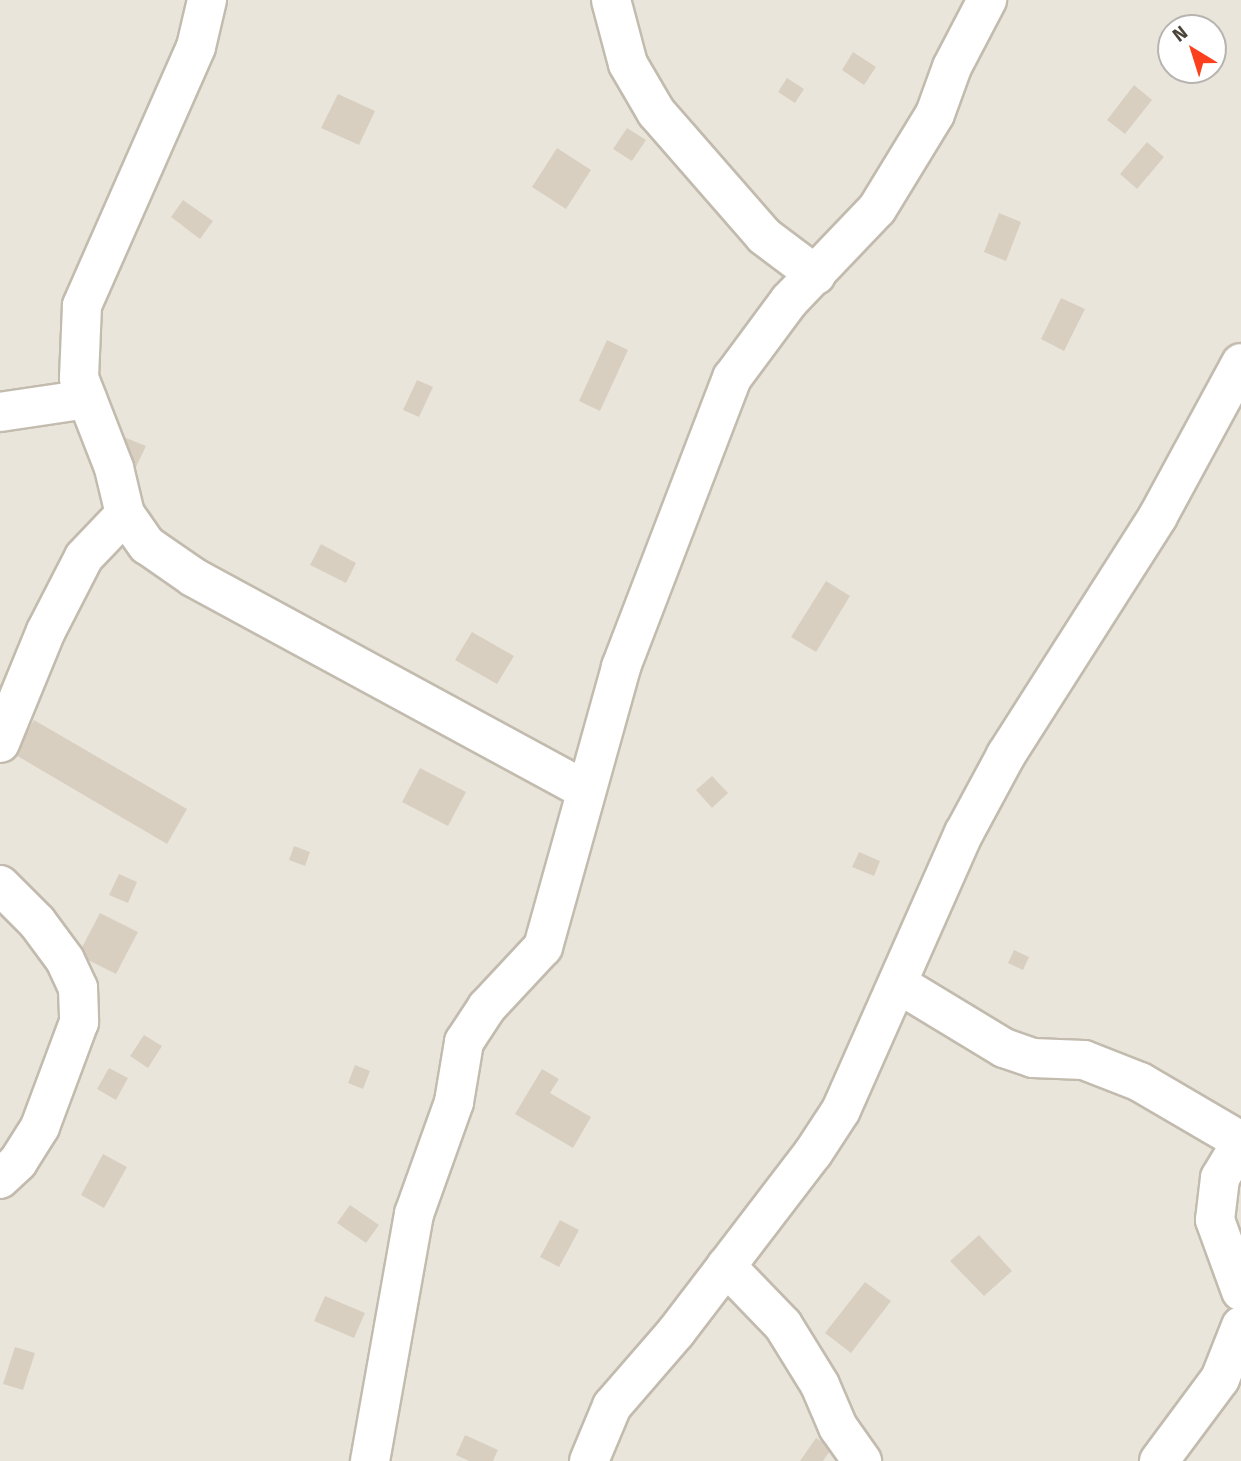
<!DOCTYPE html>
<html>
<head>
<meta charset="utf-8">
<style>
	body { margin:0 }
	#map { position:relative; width:1241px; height:1461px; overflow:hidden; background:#f6f3ec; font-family:"Fira Sans",sans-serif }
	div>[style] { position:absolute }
	.residential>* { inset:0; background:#eae5da }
	.building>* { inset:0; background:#d8cfc1 }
	.roads { filter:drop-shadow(2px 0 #c2bbae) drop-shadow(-2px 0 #c2bbae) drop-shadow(0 2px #c2bbae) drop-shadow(0 -2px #c2bbae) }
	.minor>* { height:38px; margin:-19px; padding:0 19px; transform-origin:19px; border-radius:19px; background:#fff }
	span { translate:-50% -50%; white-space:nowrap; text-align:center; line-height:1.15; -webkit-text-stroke:6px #fff; paint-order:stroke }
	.north { position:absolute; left:1157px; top:14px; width:70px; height:70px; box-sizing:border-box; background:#fff; border:2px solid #b7b4b0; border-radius:50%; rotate:322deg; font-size:19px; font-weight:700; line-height:28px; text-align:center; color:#4b4439 }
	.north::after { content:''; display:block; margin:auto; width:24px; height:32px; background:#fc3f1d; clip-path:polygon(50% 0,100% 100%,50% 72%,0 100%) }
</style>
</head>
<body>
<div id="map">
	<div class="residential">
		<i style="clip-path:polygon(evenodd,0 0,1241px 0,1241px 1461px,0 1461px,0 0,1171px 28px,1213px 28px,1213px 70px,1171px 70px,1171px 28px)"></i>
	</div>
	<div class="building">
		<i style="clip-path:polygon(853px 52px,876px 67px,864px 85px,842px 70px)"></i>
		<i style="clip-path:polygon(787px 78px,804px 89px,795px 103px,778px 92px)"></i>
		<i style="clip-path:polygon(1134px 85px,1152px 100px,1125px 134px,1107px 120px)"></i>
		<i style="clip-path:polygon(338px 94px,375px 111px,359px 145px,321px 128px)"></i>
		<i style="clip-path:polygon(627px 128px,646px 140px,632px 161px,613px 149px)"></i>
		<i style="clip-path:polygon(1147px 142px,1164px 157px,1137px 189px,1120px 174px)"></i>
		<i style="clip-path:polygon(557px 148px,591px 170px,566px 209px,532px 187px)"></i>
		<i style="clip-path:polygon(183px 200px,213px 221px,200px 239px,171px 217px)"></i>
		<i style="clip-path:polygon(999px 213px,1021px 222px,1006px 261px,984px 252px)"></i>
		<i style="clip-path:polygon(1061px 298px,1085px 309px,1064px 351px,1041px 339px)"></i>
		<i style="clip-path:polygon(607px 340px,628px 350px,600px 411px,579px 401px)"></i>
		<i style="clip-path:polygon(417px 380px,433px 387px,419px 417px,403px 410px)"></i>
		<i style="clip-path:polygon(126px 438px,146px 446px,135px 469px,115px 460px)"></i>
		<i style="clip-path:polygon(321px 544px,356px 563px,346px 583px,310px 565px)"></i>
		<i style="clip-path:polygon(826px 581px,850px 596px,816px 652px,791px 637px)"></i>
		<i style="clip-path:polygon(472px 632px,514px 656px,497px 684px,455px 660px)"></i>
		<i style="clip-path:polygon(34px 720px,187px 809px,167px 844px,14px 754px)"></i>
		<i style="clip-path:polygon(420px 768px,466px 792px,448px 826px,402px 802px)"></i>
		<i style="clip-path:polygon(712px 776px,728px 793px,712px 808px,696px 790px)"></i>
		<i style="clip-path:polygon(294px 846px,310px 852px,305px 866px,289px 860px)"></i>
		<i style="clip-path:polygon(859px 852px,880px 861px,874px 876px,852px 867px)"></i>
		<i style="clip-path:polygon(119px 874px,137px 882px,128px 903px,109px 895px)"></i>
		<i style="clip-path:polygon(100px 913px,138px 932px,116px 974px,78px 955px)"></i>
		<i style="clip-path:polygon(1014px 950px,1029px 957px,1023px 970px,1008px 963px)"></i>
		<i style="clip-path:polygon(144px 1035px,162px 1046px,148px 1068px,130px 1056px)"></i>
		<i style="clip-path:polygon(355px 1065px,370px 1071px,363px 1089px,348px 1083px)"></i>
		<i style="clip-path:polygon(109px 1068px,128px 1078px,116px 1100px,97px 1089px)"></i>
		<i style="clip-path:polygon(542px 1069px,559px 1079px,550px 1093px,591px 1117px,573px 1148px,515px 1114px)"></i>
		<i style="clip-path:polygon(103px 1154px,127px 1167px,104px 1208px,81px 1195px)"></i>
		<i style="clip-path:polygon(350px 1205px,379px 1225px,366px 1243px,337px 1223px)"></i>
		<i style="clip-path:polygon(560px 1220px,579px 1230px,559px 1267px,540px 1257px)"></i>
		<i style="clip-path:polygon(979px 1235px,1012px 1271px,984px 1296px,950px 1261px)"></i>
		<i style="clip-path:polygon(865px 1282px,891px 1301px,851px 1353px,825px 1333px)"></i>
		<i style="clip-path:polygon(325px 1296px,365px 1313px,354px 1338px,314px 1321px)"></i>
		<i style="clip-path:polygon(15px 1347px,35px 1353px,23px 1390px,3px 1384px)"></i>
		<i style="clip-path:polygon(465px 1435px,498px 1450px,493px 1461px,469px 1461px,456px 1455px)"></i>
		<i style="clip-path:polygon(816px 1438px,832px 1448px,823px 1461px,800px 1461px)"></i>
	</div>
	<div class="roads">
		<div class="minor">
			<i style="left:207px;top:0;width:48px;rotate:103.2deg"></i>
			<i style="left:196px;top:47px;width:283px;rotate:113.8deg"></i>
			<i style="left:82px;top:306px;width:72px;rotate:92.4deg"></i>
			<i style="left:79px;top:378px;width:97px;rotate:68.7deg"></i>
			<i style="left:114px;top:468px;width:47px;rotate:76.6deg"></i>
			<i style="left:125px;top:514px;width:38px;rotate:55deg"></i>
			<i style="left:147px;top:545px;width:56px;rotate:34.8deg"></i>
			<i style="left:193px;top:577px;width:445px;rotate:28.5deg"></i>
			<i style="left:611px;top:0;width:66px;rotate:75.1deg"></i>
			<i style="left:628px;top:64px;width:56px;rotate:59.7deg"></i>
			<i style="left:656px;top:112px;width:164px;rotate:48.9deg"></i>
			<i style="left:764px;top:236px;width:65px;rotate:36.9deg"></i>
			<i style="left:0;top:412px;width:88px;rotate:-8.5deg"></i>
			<i style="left:0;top:743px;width:121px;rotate:-67.7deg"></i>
			<i style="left:46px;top:631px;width:83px;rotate:-62.8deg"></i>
			<i style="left:84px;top:557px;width:59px;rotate:-46.4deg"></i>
			<i style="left:0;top:885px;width:52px;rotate:45deg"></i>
			<i style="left:37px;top:922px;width:47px;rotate:53.6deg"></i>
			<i style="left:65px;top:960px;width:31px;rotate:65deg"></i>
			<i style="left:78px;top:988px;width:34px;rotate:88deg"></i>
			<i style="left:79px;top:1022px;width:112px;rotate:110.4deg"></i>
			<i style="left:40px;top:1127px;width:41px;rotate:122.2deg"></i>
			<i style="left:18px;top:1162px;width:25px;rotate:137deg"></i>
			<i style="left:900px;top:985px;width:122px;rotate:31.2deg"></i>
			<i style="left:1004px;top:1048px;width:31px;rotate:19deg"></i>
			<i style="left:1033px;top:1058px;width:51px;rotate:2.2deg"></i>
			<i style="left:1084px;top:1060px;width:60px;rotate:21.4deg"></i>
			<i style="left:1140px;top:1082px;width:117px;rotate:30.3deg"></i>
			<i style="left:1241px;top:1143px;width:41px;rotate:121deg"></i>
			<i style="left:1220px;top:1178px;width:42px;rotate:96.8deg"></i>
			<i style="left:1215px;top:1220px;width:76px;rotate:69.9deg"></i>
			<i style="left:726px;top:1266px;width:82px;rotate:46deg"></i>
			<i style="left:783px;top:1325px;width:70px;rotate:58.3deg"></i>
			<i style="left:820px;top:1385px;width:46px;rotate:66.8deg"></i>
			<i style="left:838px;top:1427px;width:42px;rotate:54.8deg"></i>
			<i style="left:370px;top:1461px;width:251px;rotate:-79.9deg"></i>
			<i style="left:414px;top:1214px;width:119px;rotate:-70.3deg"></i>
			<i style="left:454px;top:1102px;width:61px;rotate:-80.5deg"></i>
			<i style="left:464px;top:1042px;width:42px;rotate:-56.7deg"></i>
			<i style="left:487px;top:1007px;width:82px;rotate:-47deg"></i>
			<i style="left:543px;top:947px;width:291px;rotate:-74.4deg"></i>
			<i style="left:621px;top:667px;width:310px;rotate:-69deg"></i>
			<i style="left:732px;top:378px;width:96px;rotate:-53.5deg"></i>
			<i style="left:789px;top:301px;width:127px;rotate:-46.3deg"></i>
			<i style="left:877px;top:209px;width:111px;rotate:-58.6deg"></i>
			<i style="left:935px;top:114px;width:50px;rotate:-70.1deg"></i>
			<i style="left:952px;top:67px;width:76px;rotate:-62.4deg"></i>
			<i style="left:589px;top:1461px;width:60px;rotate:-67.3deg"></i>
			<i style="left:612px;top:1406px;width:98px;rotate:-49.1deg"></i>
			<i style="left:676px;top:1332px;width:225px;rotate:-52.6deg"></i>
			<i style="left:813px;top:1153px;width:51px;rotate:-56.9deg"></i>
			<i style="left:841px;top:1110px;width:303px;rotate:-66.1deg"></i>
			<i style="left:964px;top:833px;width:89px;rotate:-61.7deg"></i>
			<i style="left:1006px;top:755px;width:283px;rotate:-57.5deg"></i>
			<i style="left:1158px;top:516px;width:174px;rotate:-61.5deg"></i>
			<i style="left:1159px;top:1461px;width:102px;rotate:-53.4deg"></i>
			<i style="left:1220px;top:1379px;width:57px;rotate:-68.4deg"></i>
		</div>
	</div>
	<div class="north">N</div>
</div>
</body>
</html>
